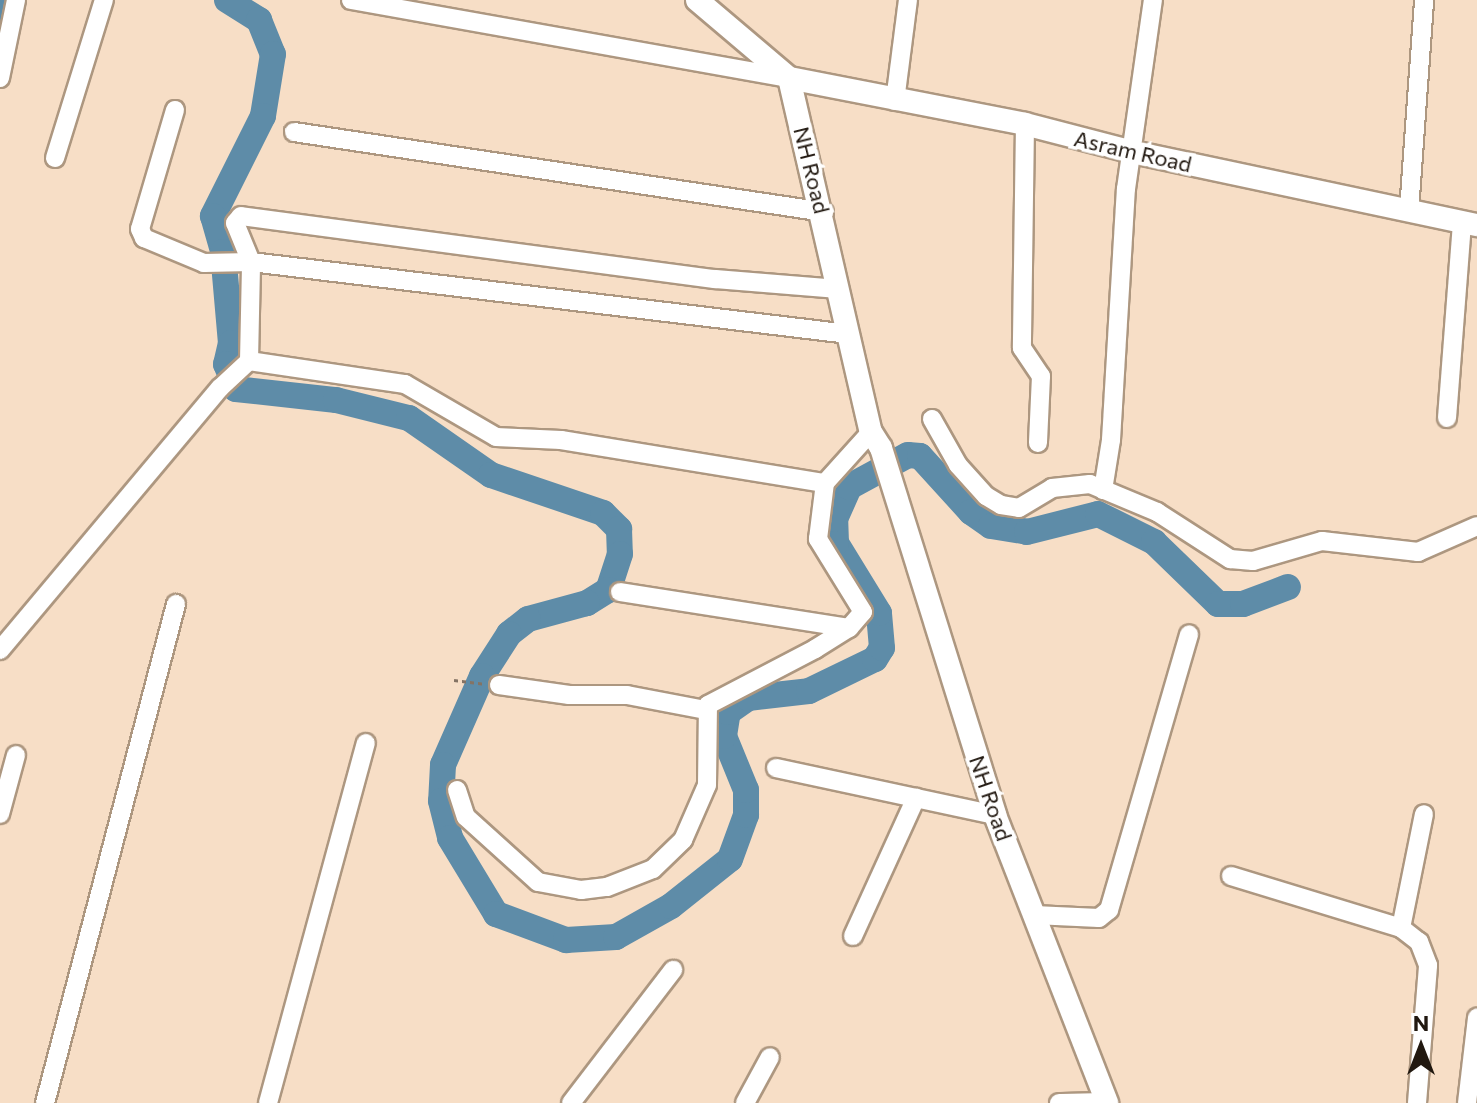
<!DOCTYPE html>
<html>
<head>
<meta charset="utf-8">
<style>
	body { margin:0 }
	#map { position:relative; width:1477px; height:1103px; overflow:hidden; background:#f7dec6; font-family:Commissioner,sans-serif }
	div>[style] { position:absolute }
	.river>* { height:26px; margin:-13px; padding:0 13px; transform-origin:13px; border-radius:13px; background:#5e8ca8 }
	.path>* { height:3px; margin-top:-1.5px; transform-origin:0; background:repeating-linear-gradient(90deg,#847364 0 4px,transparent 0 8px) }
	.roads { filter:drop-shadow(2px 0 #ad9780) drop-shadow(-2px 0 #ad9780) drop-shadow(0 2px #ad9780) drop-shadow(0 -2px #ad9780) }
	.minor>* { height:18px; margin:-9px; padding:0 9px; transform-origin:9px; border-radius:9px; background:#fff }
	.major>* { height:22px; margin:-11px; padding:0 11px; transform-origin:11px; border-radius:11px; background:#fff }
	span { translate:-50% -50%; white-space:nowrap; text-align:center; line-height:1.15; -webkit-text-stroke:7px #fff; paint-order:stroke }
	.street-label { font-size:22px; color:#211810 }
	.north { position:absolute; left:1381px; top:1007px; width:80px; height:80px; -webkit-text-stroke:6px #fff; paint-order:stroke; rotate:0deg; font-size:22px; font-weight:700; line-height:32px; text-align:center; color:#211810 }
	.north::after { content:''; display:block; margin:auto; width:28px; height:36px; background:#211810; clip-path:polygon(50% 0,100% 100%,50% 72%,0 100%) }
</style>
</head>
<body>
<div id="map">
	<div class="river">
		<i style="left:227px;top:0;width:38px;rotate:32deg"></i>
		<i style="left:259px;top:20px;width:37px;rotate:68deg"></i>
		<i style="left:273px;top:54px;width:63px;rotate:99.2deg"></i>
		<i style="left:263px;top:116px;width:112px;rotate:116.6deg"></i>
		<i style="left:213px;top:216px;width:37px;rotate:74deg"></i>
		<i style="left:223px;top:252px;width:91px;rotate:85deg"></i>
		<i style="left:231px;top:343px;width:22px;rotate:103deg"></i>
		<i style="left:226px;top:364px;width:27px;rotate:68deg"></i>
		<i style="left:236px;top:389px;width:101px;rotate:6.3deg"></i>
		<i style="left:336px;top:400px;width:75px;rotate:13.9deg"></i>
		<i style="left:409px;top:418px;width:100px;rotate:34.8deg"></i>
		<i style="left:491px;top:475px;width:118px;rotate:18.7deg"></i>
		<i style="left:603px;top:513px;width:23px;rotate:45deg"></i>
		<i style="left:619px;top:529px;width:25px;rotate:88deg"></i>
		<i style="left:620px;top:554px;width:38px;rotate:108deg"></i>
		<i style="left:608px;top:590px;width:25px;rotate:148deg"></i>
		<i style="left:587px;top:603px;width:61px;rotate:164.8deg"></i>
		<i style="left:528px;top:619px;width:24px;rotate:142deg"></i>
		<i style="left:509px;top:634px;width:50px;rotate:122.7deg"></i>
		<i style="left:482px;top:676px;width:97px;rotate:113.7deg"></i>
		<i style="left:443px;top:765px;width:36px;rotate:93deg"></i>
		<i style="left:441px;top:801px;width:38px;rotate:76deg"></i>
		<i style="left:450px;top:838px;width:89px;rotate:58.8deg"></i>
		<i style="left:496px;top:914px;width:75px;rotate:20.4deg"></i>
		<i style="left:566px;top:940px;width:50px;rotate:-3.4deg"></i>
		<i style="left:616px;top:937px;width:63px;rotate:-29.4deg"></i>
		<i style="left:671px;top:906px;width:75px;rotate:-38.5deg"></i>
		<i style="left:730px;top:859px;width:47px;rotate:-70deg"></i>
		<i style="left:746px;top:815px;width:25px;rotate:-90deg"></i>
		<i style="left:746px;top:790px;width:58px;rotate:-112.2deg"></i>
		<i style="left:724px;top:736px;width:24px;rotate:-81deg"></i>
		<i style="left:728px;top:712px;width:24px;rotate:-35deg"></i>
		<i style="left:748px;top:698px;width:61px;rotate:-6.5deg"></i>
		<i style="left:809px;top:691px;width:73px;rotate:-25.9deg"></i>
		<i style="left:875px;top:659px;width:13px;rotate:-58deg"></i>
		<i style="left:882px;top:648px;width:35px;rotate:-95deg"></i>
		<i style="left:879px;top:613px;width:82px;rotate:-121.6deg"></i>
		<i style="left:836px;top:543px;width:24px;rotate:-92deg"></i>
		<i style="left:835px;top:519px;width:35px;rotate:-66deg"></i>
		<i style="left:849px;top:487px;width:67px;rotate:-28.5deg"></i>
		<i style="left:908px;top:455px;width:12px;rotate:5deg"></i>
		<i style="left:920px;top:456px;width:76px;rotate:47.7deg"></i>
		<i style="left:971px;top:512px;width:24px;rotate:35deg"></i>
		<i style="left:991px;top:526px;width:36px;rotate:9deg"></i>
		<i style="left:1027px;top:532px;width:73px;rotate:-14.2deg"></i>
		<i style="left:1098px;top:514px;width:63px;rotate:26.6deg"></i>
		<i style="left:1154px;top:542px;width:89px;rotate:44.1deg"></i>
		<i style="left:1218px;top:604px;width:25px"></i>
		<i style="left:1243px;top:604px;width:48px;rotate:-20.7deg"></i>
		<i style="left:0;top:20px;width:22px;rotate:-68deg"></i>
	</div>
	<div class="path">
		<i style="left:454px;top:680px;width:32px;rotate:7deg"></i>
	</div>
	<div class="roads">
		<div class="minor">
			<i style="left:351px;top:0;width:445px;rotate:10.1deg"></i>
			<i style="left:0;top:78px;width:80px;rotate:-78.4deg"></i>
			<i style="left:895px;top:101px;width:102px;rotate:-82.7deg"></i>
			<i style="left:175px;top:110px;width:124px;rotate:106.4deg"></i>
			<i style="left:140px;top:229px;width:10px;rotate:66deg"></i>
			<i style="left:144px;top:238px;width:65px;rotate:22.6deg"></i>
			<i style="left:204px;top:263px;width:47px;rotate:-1.2deg"></i>
			<i style="left:251px;top:262px;width:602px;rotate:6.87deg"></i>
			<i style="left:1025px;top:124px;width:224px;rotate:90.8deg"></i>
			<i style="left:1022px;top:348px;width:34px;rotate:56deg"></i>
			<i style="left:1041px;top:376px;width:67px;rotate:92.6deg"></i>
			<i style="left:294px;top:132px;width:536px;rotate:8.58deg"></i>
			<i style="left:55px;top:158px;width:165px;rotate:-72.8deg"></i>
			<i style="left:1409px;top:211px;width:212px;rotate:-85.9deg"></i>
			<i style="left:249px;top:361px;width:99px;rotate:-88.8deg"></i>
			<i style="left:251px;top:262px;width:42px;rotate:-112.3deg"></i>
			<i style="left:235px;top:223px;width:9px;rotate:-49deg"></i>
			<i style="left:241px;top:216px;width:478px;rotate:7.6deg"></i>
			<i style="left:715px;top:279px;width:124px;rotate:4.6deg"></i>
			<i style="left:1447px;top:418px;width:197px;rotate:-85.6deg"></i>
			<i style="left:932px;top:419px;width:53px;rotate:60.5deg"></i>
			<i style="left:958px;top:465px;width:42px;rotate:47.9deg"></i>
			<i style="left:986px;top:496px;width:17px;rotate:31deg"></i>
			<i style="left:1001px;top:505px;width:18px;rotate:9deg"></i>
			<i style="left:1019px;top:508px;width:39px;rotate:-31deg"></i>
			<i style="left:1052px;top:488px;width:38px;rotate:-6deg"></i>
			<i style="left:1090px;top:484px;width:73px;rotate:22.7deg"></i>
			<i style="left:1157px;top:512px;width:87px;rotate:32.8deg"></i>
			<i style="left:1230px;top:559px;width:23px;rotate:5deg"></i>
			<i style="left:1253px;top:561px;width:72px;rotate:-16.2deg"></i>
			<i style="left:1322px;top:541px;width:97px;rotate:6.5deg"></i>
			<i style="left:1418px;top:552px;width:64px;rotate:-23.8deg"></i>
			<i style="left:1103px;top:490px;width:51px;rotate:-80.9deg"></i>
			<i style="left:1111px;top:440px;width:251px;rotate:-86.6deg"></i>
			<i style="left:1126px;top:189px;width:191px;rotate:-81.9deg"></i>
			<i style="left:620px;top:592px;width:232px;rotate:8.9deg"></i>
			<i style="left:0;top:650px;width:342px;rotate:-50deg"></i>
			<i style="left:220px;top:388px;width:40px;rotate:-43deg"></i>
			<i style="left:249px;top:361px;width:158px;rotate:8.4deg"></i>
			<i style="left:405px;top:384px;width:105px;rotate:30.2deg"></i>
			<i style="left:496px;top:437px;width:65px;rotate:2.6deg"></i>
			<i style="left:561px;top:440px;width:267px;rotate:9.3deg"></i>
			<i style="left:825px;top:483px;width:69px;rotate:-48deg"></i>
			<i style="left:499px;top:685px;width:71px;rotate:8.1deg"></i>
			<i style="left:569px;top:695px;width:58px"></i>
			<i style="left:627px;top:695px;width:80px;rotate:10.8deg"></i>
			<i style="left:776px;top:768px;width:224px;rotate:12.1deg"></i>
			<i style="left:457px;top:790px;width:28px;rotate:72deg"></i>
			<i style="left:466px;top:817px;width:97px;rotate:42.1deg"></i>
			<i style="left:538px;top:882px;width:44px;rotate:10.5deg"></i>
			<i style="left:581px;top:890px;width:26px;rotate:-7deg"></i>
			<i style="left:607px;top:887px;width:49px;rotate:-21.4deg"></i>
			<i style="left:653px;top:869px;width:42px;rotate:-44deg"></i>
			<i style="left:683px;top:840px;width:60px;rotate:-66.4deg"></i>
			<i style="left:707px;top:785px;width:80px;rotate:-89.3deg"></i>
			<i style="left:708px;top:705px;width:121px;rotate:-27.6deg"></i>
			<i style="left:815px;top:649px;width:40px;rotate:-32deg"></i>
			<i style="left:849px;top:628px;width:21px;rotate:-49deg"></i>
			<i style="left:863px;top:612px;width:86px;rotate:-121.7deg"></i>
			<i style="left:818px;top:539px;width:56px;rotate:-82.9deg"></i>
			<i style="left:0;top:814px;width:61px;rotate:-74.8deg"></i>
			<i style="left:1231px;top:876px;width:178px;rotate:17deg"></i>
			<i style="left:1034px;top:915px;width:65px;rotate:2.6deg"></i>
			<i style="left:1099px;top:918px;width:13px;rotate:-39deg"></i>
			<i style="left:1109px;top:910px;width:287px;rotate:-73.8deg"></i>
			<i style="left:853px;top:936px;width:152px;rotate:-65.5deg"></i>
			<i style="left:45px;top:1103px;width:516px;rotate:-75.29deg"></i>
			<i style="left:268px;top:1103px;width:373px;rotate:-74.8deg"></i>
			<i style="left:571px;top:1103px;width:168px;rotate:-52.5deg"></i>
			<i style="left:745px;top:1103px;width:52px;rotate:-61.5deg"></i>
			<i style="left:1059px;top:1103px;width:48px;rotate:-1.2deg"></i>
			<i style="left:1417px;top:1103px;width:138px;rotate:-85.4deg"></i>
			<i style="left:1428px;top:965px;width:25px;rotate:-111deg"></i>
			<i style="left:1419px;top:942px;width:23px;rotate:-142deg"></i>
			<i style="left:1401px;top:928px;width:116px;rotate:-78.6deg"></i>
			<i style="left:1467px;top:1103px;width:86px;rotate:-83.3deg"></i>
		</div>
		<div class="major">
			<i style="left:697px;top:0;width:121px;rotate:40.3deg"></i>
			<i style="left:789px;top:78px;width:240px;rotate:11deg"></i>
			<i style="left:1025px;top:124px;width:112px;rotate:14.5deg"></i>
			<i style="left:1133px;top:152px;width:352px;rotate:12deg"></i>
			<i style="left:789px;top:78px;width:363px;rotate:77deg"></i>
			<i style="left:871px;top:432px;width:19px;rotate:58deg"></i>
			<i style="left:881px;top:448px;width:384px;rotate:72.7deg"></i>
			<i style="left:995px;top:815px;width:309px;rotate:68.7deg"></i>
		</div>
	</div>
	<div class="street-label">
		<span style="left:1133px;top:151px;rotate:13deg">Asram Road</span>
		<span style="left:812px;top:170px;rotate:76deg">NH Road</span>
		<span style="left:991px;top:798px;rotate:71deg">NH Road</span>
	</div>
	<div class="north">N</div>
</div>
</body>
</html>
